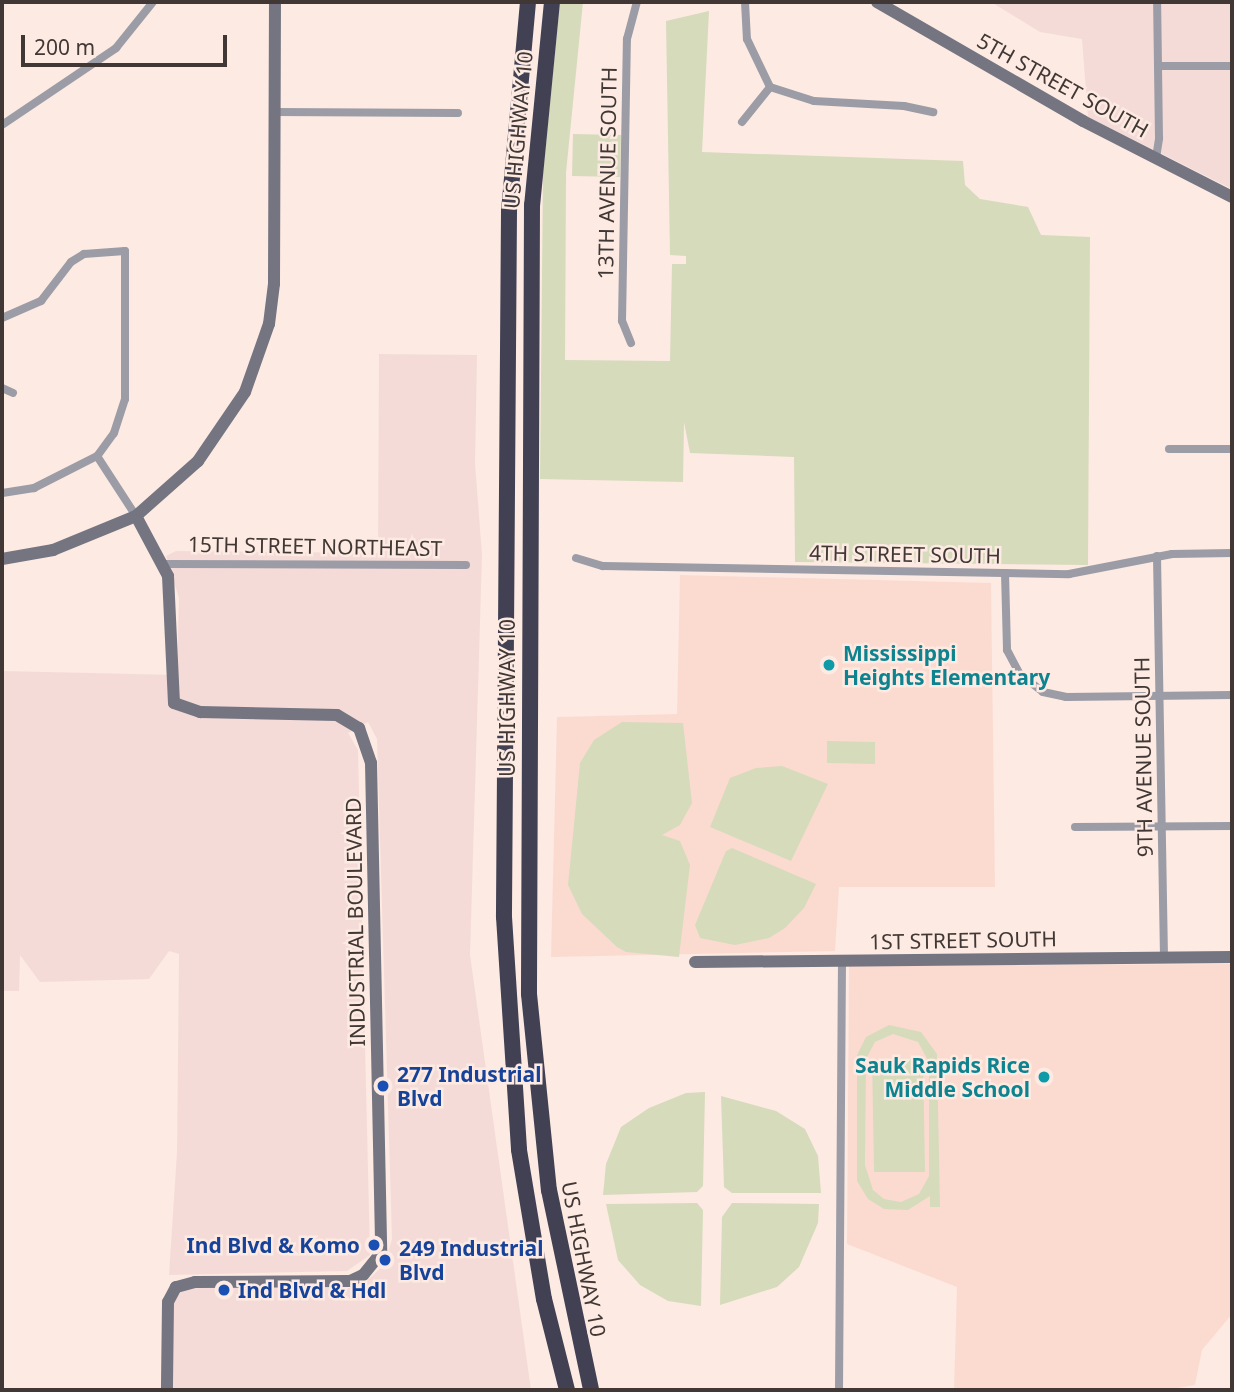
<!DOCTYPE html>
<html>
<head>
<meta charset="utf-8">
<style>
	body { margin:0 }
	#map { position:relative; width:1234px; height:1392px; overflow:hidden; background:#fdeae3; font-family:"Noto Sans",sans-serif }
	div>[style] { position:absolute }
	.industrial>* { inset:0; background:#f4dbd7 }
	.built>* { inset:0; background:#fbdbd0 }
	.green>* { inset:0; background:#d6dbbb }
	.street>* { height:8px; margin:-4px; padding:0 4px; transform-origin:4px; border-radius:4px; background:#9b9ca5 }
	.secondary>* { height:12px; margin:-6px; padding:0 6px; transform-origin:6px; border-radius:6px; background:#747581 }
	.highway>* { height:16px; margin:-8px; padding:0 8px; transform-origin:8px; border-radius:8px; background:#414153 }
	.dots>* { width:19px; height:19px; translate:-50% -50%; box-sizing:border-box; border:4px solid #fdeae3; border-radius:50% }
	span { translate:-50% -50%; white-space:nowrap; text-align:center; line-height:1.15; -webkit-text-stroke:5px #fdeae3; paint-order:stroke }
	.street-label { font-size:21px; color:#413835 }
	.culture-label { font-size:21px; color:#0d838f; font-weight:700 }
	.left { translate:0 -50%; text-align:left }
	.right { translate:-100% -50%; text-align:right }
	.transit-label { font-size:21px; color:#164399; font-weight:700 }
	.frame { position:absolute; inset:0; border:4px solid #413835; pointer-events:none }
	.scale { position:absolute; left:21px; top:35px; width:206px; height:32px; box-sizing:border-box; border:4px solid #413835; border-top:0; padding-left:9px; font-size:21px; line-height:24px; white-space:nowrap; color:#413835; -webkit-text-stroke:5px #fdeae3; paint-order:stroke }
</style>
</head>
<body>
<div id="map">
	<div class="industrial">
		<i style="clip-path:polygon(991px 2px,1232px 2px,1232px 189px,1088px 117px,1082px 39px,1040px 32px)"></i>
		<i style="clip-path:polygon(379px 354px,477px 355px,475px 463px,482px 555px,470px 955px,531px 1390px,172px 1390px,171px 1304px,184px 1288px,350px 1288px,370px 1278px,385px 1264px,392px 1239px,377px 739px,368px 722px,348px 733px,358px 750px,370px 1255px,347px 1271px,169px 1275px,177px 1152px,179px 954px,169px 951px,149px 979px,40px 982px,20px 955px,19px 991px,2px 991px,2px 671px,177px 675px,179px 598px,166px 556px,176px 551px,378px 553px)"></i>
	</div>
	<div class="built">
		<i style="clip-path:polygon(680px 575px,991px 583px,995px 887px,839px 887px,835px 951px,551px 957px,557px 717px,677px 714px)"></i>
		<i style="clip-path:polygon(1232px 964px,1232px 1314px,1202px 1350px,1195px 1385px,1166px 1390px,954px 1390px,957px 1287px,847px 1244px,849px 966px)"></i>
	</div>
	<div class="green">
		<i style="clip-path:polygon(560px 2px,583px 2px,566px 173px,565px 360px,670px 361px,672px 264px,686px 264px,686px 256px,670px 255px,666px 21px,709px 11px,702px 152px,963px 161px,965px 185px,980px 199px,1028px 207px,1041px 235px,1090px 237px,1088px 565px,795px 562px,794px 457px,690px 453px,684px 422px,683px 482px,540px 479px,543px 174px)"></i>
		<i style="clip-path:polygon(573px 134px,621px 135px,620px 177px,572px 176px)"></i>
		<i style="clip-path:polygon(622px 722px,683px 723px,692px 803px,680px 825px,662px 835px,680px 841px,690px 865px,679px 957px,626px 952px,617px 947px,582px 914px,568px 885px,580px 763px,594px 740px)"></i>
		<i style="clip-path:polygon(827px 741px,875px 742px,875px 764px,827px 763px)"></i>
		<i style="clip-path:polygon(782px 766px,828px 784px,791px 861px,710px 827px,730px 778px,756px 768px)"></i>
		<i style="clip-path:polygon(732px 848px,816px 884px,804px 908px,785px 928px,769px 938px,735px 945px,700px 938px,695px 925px,726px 851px)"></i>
		<i style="clip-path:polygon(evenodd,889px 1025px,921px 1032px,937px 1054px,940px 1207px,930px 1207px,930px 1196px,908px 1210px,884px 1209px,868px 1199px,857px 1181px,857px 1055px,866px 1037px,889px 1025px,893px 1034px,918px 1042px,929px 1062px,929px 1176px,919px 1194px,901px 1202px,884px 1199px,873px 1190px,865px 1165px,866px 1059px,875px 1042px,893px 1034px)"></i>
		<i style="clip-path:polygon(923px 1058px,925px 1172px,874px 1172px,872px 1059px)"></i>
		<i style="clip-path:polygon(705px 1092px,703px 1186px,697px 1192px,603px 1195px,606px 1164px,621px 1127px,649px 1108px,686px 1093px)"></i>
		<i style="clip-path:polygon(721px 1096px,776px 1111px,805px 1129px,818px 1156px,821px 1193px,732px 1193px,724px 1187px)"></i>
		<i style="clip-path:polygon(697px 1203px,703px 1210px,701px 1306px,668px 1301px,640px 1285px,618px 1260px,606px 1204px)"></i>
		<i style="clip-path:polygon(732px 1203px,819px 1204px,818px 1223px,799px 1267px,777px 1287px,720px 1305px,722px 1217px)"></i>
	</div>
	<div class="street">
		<i style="left:745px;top:2px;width:37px;rotate:87deg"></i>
		<i style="left:747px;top:39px;width:53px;rotate:64.4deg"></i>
		<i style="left:770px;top:87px;width:46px;rotate:17.7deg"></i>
		<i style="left:814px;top:101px;width:90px;rotate:3.2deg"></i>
		<i style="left:904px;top:106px;width:30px;rotate:12deg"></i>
		<i style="left:1158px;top:66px;width:74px"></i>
		<i style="left:275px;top:112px;width:183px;rotate:0.3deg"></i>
		<i style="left:742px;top:122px;width:45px;rotate:-51.3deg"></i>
		<i style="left:2px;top:125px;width:138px;rotate:-34deg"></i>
		<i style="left:116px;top:48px;width:59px;rotate:-51.2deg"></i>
		<i style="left:1156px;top:158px;width:20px;rotate:-81deg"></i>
		<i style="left:1159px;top:138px;width:136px;rotate:-90.8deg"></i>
		<i style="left:2px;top:318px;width:43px;rotate:-23.6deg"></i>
		<i style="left:41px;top:301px;width:49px;rotate:-52.4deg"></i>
		<i style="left:71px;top:262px;width:15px;rotate:-32deg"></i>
		<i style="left:84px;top:254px;width:41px;rotate:-4.2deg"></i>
		<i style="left:125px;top:251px;width:148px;rotate:90deg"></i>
		<i style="left:125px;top:399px;width:36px;rotate:108deg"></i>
		<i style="left:114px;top:433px;width:29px;rotate:126deg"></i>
		<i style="left:97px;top:456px;width:71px;rotate:153.1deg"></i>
		<i style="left:34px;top:488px;width:32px;rotate:171deg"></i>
		<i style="left:631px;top:343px;width:24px;rotate:-112deg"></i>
		<i style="left:622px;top:321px;width:282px;rotate:-89deg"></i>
		<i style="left:627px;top:39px;width:38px;rotate:-75deg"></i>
		<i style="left:2px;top:388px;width:12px;rotate:24deg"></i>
		<i style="left:1169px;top:449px;width:63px"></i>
		<i style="left:97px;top:456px;width:72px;rotate:57deg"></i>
		<i style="left:1157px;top:556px;width:402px;rotate:89deg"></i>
		<i style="left:576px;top:558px;width:28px;rotate:17deg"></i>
		<i style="left:603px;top:566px;width:466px;rotate:1deg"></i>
		<i style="left:1069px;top:574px;width:105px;rotate:-11deg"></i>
		<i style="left:1172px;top:554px;width:60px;rotate:-1deg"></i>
		<i style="left:164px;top:564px;width:302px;rotate:0.2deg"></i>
		<i style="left:1005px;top:573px;width:77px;rotate:88.5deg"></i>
		<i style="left:1007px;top:650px;width:27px;rotate:62deg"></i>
		<i style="left:1020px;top:674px;width:29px;rotate:38deg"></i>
		<i style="left:1043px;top:692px;width:24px;rotate:12deg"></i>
		<i style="left:1066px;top:697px;width:166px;rotate:-0.7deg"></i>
		<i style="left:1075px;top:827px;width:157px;rotate:-0.4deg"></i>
		<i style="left:839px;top:1390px;width:429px;rotate:-89.6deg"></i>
	</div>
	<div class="secondary">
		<i style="left:877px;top:2px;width:238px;rotate:30deg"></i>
		<i style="left:1083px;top:121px;width:167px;rotate:27deg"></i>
		<i style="left:136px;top:516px;width:68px;rotate:61.9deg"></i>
		<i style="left:168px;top:576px;width:127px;rotate:87.3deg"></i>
		<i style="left:174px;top:703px;width:28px;rotate:19deg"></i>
		<i style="left:200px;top:712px;width:137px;rotate:1.3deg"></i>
		<i style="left:337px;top:715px;width:26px;rotate:31deg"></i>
		<i style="left:359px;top:728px;width:37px;rotate:71deg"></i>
		<i style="left:371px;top:763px;width:490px;rotate:88.8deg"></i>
		<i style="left:381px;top:1253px;width:28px;rotate:129deg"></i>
		<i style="left:363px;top:1275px;width:14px;rotate:155deg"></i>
		<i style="left:350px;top:1281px;width:155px;rotate:179.6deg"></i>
		<i style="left:195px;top:1282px;width:20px;rotate:165deg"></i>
		<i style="left:176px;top:1287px;width:17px;rotate:118deg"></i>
		<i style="left:168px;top:1302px;width:88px;rotate:90.7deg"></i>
		<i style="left:2px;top:559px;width:52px;rotate:-10deg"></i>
		<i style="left:53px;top:550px;width:90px;rotate:-22.3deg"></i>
		<i style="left:136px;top:516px;width:83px;rotate:-41.6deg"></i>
		<i style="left:198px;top:461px;width:83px;rotate:-55.7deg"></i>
		<i style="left:245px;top:392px;width:72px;rotate:-70.6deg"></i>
		<i style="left:269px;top:324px;width:40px;rotate:-82.9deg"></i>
		<i style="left:274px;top:284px;width:282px;rotate:-89.8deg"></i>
		<i style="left:695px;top:962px;width:537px;rotate:-0.53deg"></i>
	</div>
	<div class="highway">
		<i style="left:528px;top:2px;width:210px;rotate:95.2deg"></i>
		<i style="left:509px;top:211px;width:706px;rotate:90.41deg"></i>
		<i style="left:504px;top:917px;width:233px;rotate:86.3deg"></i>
		<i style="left:519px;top:1150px;width:151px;rotate:80.5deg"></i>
		<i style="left:544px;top:1299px;width:94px;rotate:75.8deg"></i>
		<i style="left:552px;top:2px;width:204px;rotate:95.6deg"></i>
		<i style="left:532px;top:205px;width:789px;rotate:90.22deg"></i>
		<i style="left:529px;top:994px;width:197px;rotate:84.2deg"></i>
		<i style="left:549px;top:1190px;width:204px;rotate:78.1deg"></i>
	</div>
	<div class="dots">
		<i style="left:829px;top:665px;background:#0f9aa8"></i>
		<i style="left:1044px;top:1077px;background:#0f9aa8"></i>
		<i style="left:383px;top:1086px;background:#1a4fb4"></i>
		<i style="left:374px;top:1245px;background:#1a4fb4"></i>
		<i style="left:385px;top:1260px;background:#1a4fb4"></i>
		<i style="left:224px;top:1290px;background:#1a4fb4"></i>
	</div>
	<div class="street-label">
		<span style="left:1063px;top:85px;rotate:29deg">5TH STREET SOUTH</span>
		<span style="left:518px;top:130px;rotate:-85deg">US HIGHWAY 10</span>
		<span style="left:607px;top:173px;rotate:-89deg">13TH AVENUE SOUTH</span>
		<span style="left:315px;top:546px;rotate:1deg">15TH STREET NORTHEAST</span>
		<span style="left:905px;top:554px;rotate:1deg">4TH STREET SOUTH</span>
		<span style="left:507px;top:698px;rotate:-90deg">US HIGHWAY 10</span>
		<span style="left:1143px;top:757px;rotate:-91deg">9TH AVENUE SOUTH</span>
		<span style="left:355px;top:922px;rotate:-91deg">INDUSTRIAL BOULEVARD</span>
		<span style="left:963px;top:940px;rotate:-1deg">1ST STREET SOUTH</span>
		<span style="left:584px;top:1259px;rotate:79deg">US HIGHWAY 10</span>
	</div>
	<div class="culture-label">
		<span class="left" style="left:843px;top:665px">Mississippi<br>Heights Elementary</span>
		<span class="right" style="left:1030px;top:1077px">Sauk Rapids Rice<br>Middle School</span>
	</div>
	<div class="transit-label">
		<span class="left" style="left:397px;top:1086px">277 Industrial<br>Blvd</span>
		<span class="right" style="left:360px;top:1245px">Ind Blvd &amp; Komo</span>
		<span class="left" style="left:399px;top:1260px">249 Industrial<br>Blvd</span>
		<span class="left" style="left:238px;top:1290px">Ind Blvd &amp; Hdl</span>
	</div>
	<div class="frame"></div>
	<div class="scale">200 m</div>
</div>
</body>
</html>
